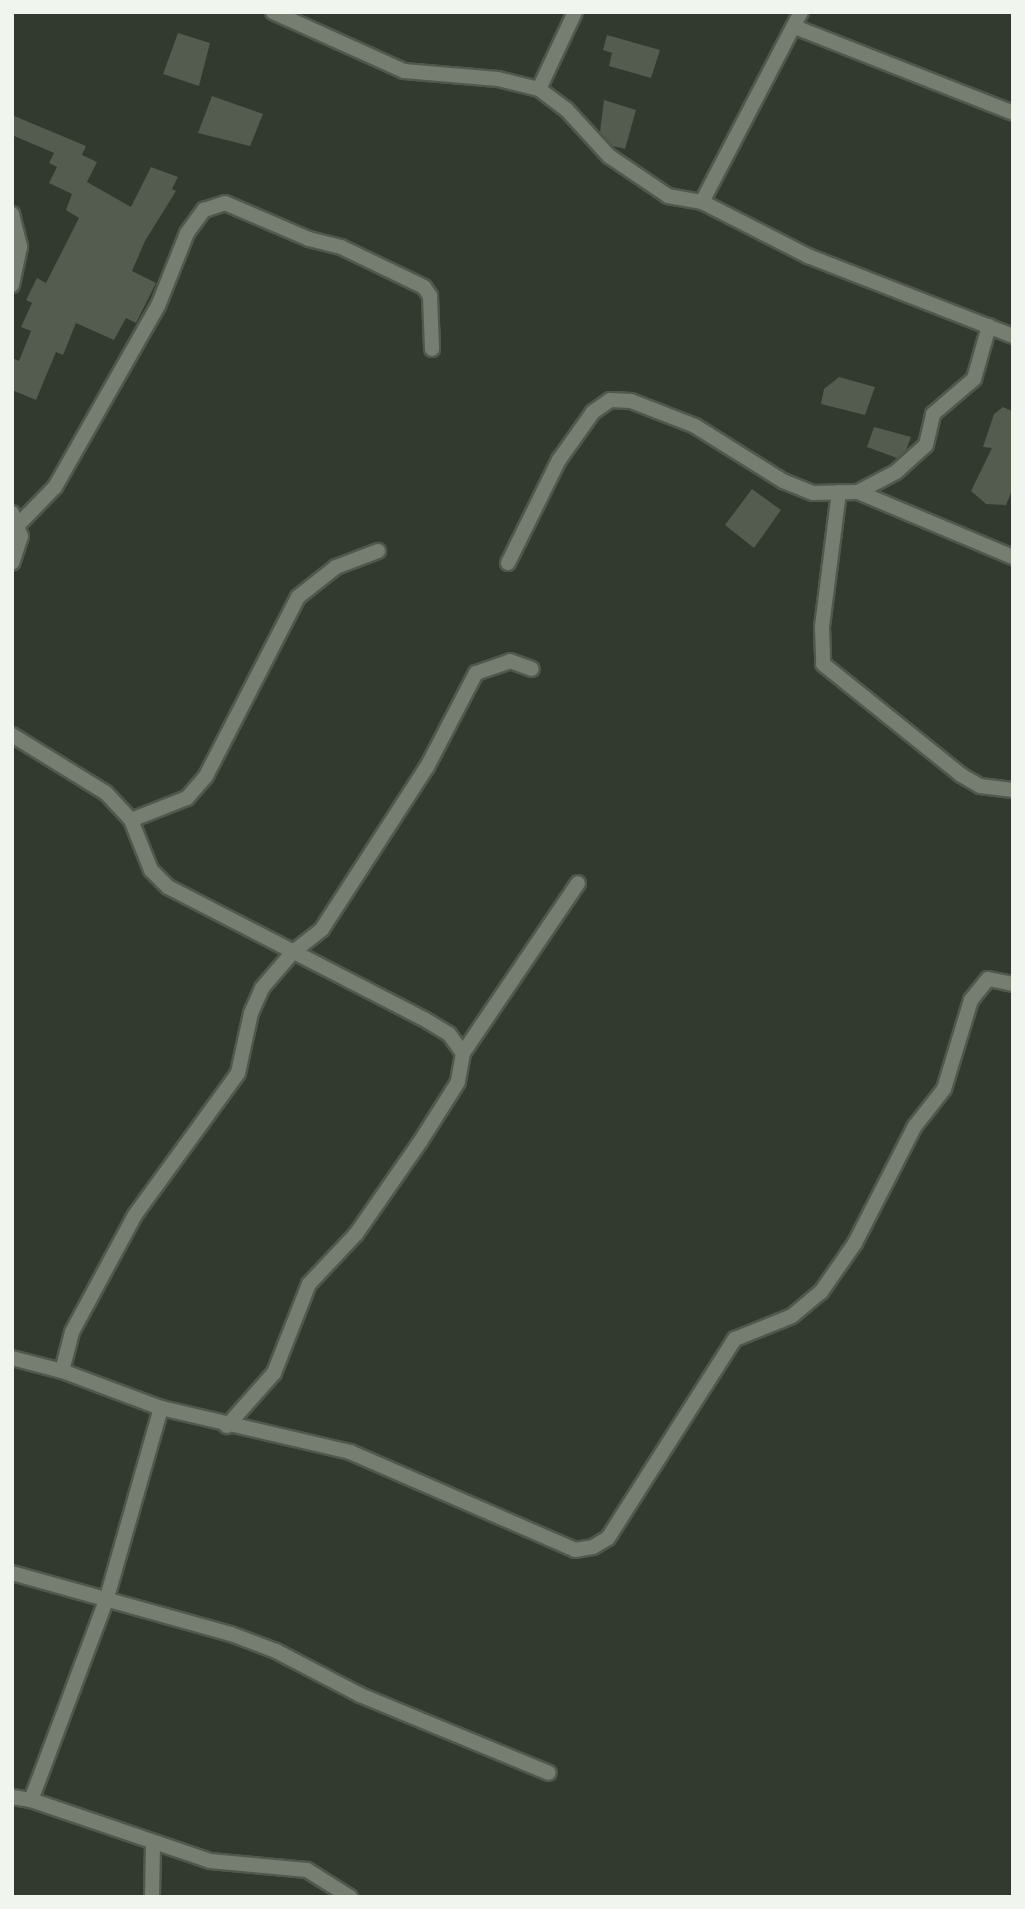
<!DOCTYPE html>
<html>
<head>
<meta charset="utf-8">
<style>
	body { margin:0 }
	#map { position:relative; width:1025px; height:1909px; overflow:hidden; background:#32392e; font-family:Raleway,sans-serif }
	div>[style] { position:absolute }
	.building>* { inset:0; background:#545b4f }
	.roads { filter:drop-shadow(2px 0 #52574e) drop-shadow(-2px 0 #52574e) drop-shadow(0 2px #52574e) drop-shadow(0 -2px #52574e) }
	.street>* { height:14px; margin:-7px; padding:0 7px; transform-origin:7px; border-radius:7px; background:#767e71 }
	span { translate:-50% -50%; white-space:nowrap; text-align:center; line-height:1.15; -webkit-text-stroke:7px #32392e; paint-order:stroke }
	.frame { position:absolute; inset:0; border:14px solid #f0f5ed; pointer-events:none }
</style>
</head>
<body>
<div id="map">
	<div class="building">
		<i style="clip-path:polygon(178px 33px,210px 43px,199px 86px,163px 74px)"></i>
		<i style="clip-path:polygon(607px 35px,660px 50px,651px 78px,609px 66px,612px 53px,603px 50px)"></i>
		<i style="clip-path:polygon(212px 96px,263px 114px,250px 146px,198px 133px)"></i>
		<i style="clip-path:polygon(604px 100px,636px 110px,625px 149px,613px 146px,600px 132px)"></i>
		<i style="clip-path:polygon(12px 115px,86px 146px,82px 155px,97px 162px,87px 182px,131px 207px,151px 167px,178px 177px,172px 189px,176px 191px,145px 241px,132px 271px,156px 283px,136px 323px,126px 318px,114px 340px,76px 323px,63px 355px,56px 352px,36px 400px,12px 390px,12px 358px,19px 361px,31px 331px,21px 327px,32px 303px,26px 300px,37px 278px,46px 283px,79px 218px,66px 210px,72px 194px,49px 183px,57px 167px,49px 163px,54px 153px,12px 135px)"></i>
		<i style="clip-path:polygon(839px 377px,875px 387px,865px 415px,821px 404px,824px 389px)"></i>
		<i style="clip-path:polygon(1003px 407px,1012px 411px,1013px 488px,1006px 505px,986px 504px,971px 491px,992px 448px,983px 447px,994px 414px)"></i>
		<i style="clip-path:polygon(874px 427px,911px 437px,906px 450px,897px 458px,867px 447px)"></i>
		<i style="clip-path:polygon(752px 489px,781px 510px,754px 548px,725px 525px)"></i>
	</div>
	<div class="roads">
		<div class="street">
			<i style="left:273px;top:12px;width:144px;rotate:24.2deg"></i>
			<i style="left:404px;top:71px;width:94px;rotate:4.9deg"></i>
			<i style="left:498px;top:79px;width:42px;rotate:13.7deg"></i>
			<i style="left:539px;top:89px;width:34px;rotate:37deg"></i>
			<i style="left:566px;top:109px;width:64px;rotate:47.5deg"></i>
			<i style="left:609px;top:156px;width:71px;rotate:34.1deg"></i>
			<i style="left:668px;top:196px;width:35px;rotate:10deg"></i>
			<i style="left:702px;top:202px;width:119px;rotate:27deg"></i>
			<i style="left:808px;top:256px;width:220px;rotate:21.3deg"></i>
			<i style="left:795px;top:27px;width:234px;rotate:21.5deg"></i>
			<i style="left:539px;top:89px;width:85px;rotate:-64.9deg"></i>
			<i style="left:702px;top:202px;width:214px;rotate:-62.5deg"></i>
			<i style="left:12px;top:214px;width:34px;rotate:76deg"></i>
			<i style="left:20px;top:247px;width:39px;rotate:102deg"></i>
			<i style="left:839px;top:492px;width:136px;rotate:97.2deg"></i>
			<i style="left:822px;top:627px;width:37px;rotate:88deg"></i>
			<i style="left:823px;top:664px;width:177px;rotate:38.8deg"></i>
			<i style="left:961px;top:775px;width:22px;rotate:30deg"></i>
			<i style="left:980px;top:786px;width:33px;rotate:7deg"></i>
			<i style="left:858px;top:492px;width:168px;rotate:22.8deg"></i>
			<i style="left:12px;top:513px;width:25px;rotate:69deg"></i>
			<i style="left:21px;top:536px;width:28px;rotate:108deg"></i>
			<i style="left:19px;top:524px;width:52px;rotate:-45.8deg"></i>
			<i style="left:55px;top:487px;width:208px;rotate:-60.4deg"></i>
			<i style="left:158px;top:306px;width:79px;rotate:-68.3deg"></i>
			<i style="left:187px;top:233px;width:29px;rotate:-54deg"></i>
			<i style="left:204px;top:210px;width:22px;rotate:-18deg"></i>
			<i style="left:225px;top:203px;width:91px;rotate:23.2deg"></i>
			<i style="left:309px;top:239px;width:33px;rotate:14deg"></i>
			<i style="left:341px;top:247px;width:92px;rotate:25.7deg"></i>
			<i style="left:424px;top:287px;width:11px;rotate:56deg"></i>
			<i style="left:430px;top:296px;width:53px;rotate:87.8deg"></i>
			<i style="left:508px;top:563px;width:115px;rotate:-63.7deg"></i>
			<i style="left:559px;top:460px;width:59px;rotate:-54.7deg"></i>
			<i style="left:593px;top:412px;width:21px;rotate:-35deg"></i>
			<i style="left:610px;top:400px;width:21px;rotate:3deg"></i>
			<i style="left:631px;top:401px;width:69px;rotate:21.3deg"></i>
			<i style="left:695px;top:426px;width:104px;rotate:32deg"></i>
			<i style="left:783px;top:481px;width:32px;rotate:22deg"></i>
			<i style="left:813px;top:493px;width:45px;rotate:-1.3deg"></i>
			<i style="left:858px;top:492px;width:43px;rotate:-27.8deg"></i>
			<i style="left:896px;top:472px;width:40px;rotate:-42deg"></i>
			<i style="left:926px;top:445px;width:32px;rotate:-77deg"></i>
			<i style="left:933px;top:414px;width:54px;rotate:-40.5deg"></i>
			<i style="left:974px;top:379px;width:55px;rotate:-74.2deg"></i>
			<i style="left:12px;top:735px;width:110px;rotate:31.7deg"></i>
			<i style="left:106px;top:793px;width:37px;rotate:47deg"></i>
			<i style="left:131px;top:820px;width:54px;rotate:68.2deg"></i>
			<i style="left:151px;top:870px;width:24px;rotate:45deg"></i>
			<i style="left:168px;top:887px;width:288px;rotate:27.3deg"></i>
			<i style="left:424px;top:1019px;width:29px;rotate:31deg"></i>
			<i style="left:449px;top:1034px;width:24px;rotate:54deg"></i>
			<i style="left:463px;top:1053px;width:29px;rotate:100deg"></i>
			<i style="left:458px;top:1082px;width:71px;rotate:122.3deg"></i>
			<i style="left:420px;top:1142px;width:112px;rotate:124.8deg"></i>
			<i style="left:356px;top:1234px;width:69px;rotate:133.2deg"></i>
			<i style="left:309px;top:1284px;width:96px;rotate:111.5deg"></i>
			<i style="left:274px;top:1373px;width:71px;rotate:131.6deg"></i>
			<i style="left:131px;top:820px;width:60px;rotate:-21.4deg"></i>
			<i style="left:187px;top:798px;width:29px;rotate:-49deg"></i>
			<i style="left:206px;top:776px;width:201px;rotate:-62.8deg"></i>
			<i style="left:298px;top:597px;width:48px;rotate:-38.3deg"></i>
			<i style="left:336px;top:567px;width:45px;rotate:-20.9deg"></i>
			<i style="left:463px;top:1053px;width:205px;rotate:-55.9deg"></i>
			<i style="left:12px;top:1358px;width:52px;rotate:14.6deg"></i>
			<i style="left:62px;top:1371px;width:106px;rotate:20.5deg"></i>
			<i style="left:161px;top:1408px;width:194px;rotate:13.1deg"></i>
			<i style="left:350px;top:1452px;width:245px;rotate:23.5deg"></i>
			<i style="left:575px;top:1550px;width:18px;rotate:-9deg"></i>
			<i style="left:593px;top:1547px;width:17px;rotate:-31deg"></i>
			<i style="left:608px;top:1538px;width:236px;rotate:-57.5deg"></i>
			<i style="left:735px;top:1339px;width:61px;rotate:-22deg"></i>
			<i style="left:792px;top:1316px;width:38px;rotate:-40deg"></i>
			<i style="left:821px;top:1292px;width:60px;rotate:-55.2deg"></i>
			<i style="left:855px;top:1243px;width:131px;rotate:-62.9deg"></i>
			<i style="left:915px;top:1126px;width:47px;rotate:-51.9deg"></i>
			<i style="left:944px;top:1089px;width:93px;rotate:-73.1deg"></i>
			<i style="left:971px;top:1000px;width:27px;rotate:-51deg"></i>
			<i style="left:988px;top:979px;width:25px;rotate:11deg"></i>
			<i style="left:62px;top:1371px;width:40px;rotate:-75.6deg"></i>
			<i style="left:72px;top:1332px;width:133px;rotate:-61.7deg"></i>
			<i style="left:135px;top:1215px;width:175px;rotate:-54deg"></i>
			<i style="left:238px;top:1073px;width:61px;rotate:-77.8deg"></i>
			<i style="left:251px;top:1013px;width:27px;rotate:-66deg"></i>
			<i style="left:262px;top:988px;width:48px;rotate:-49.3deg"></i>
			<i style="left:293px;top:952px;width:37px;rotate:-38deg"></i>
			<i style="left:322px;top:929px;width:193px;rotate:-57.1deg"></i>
			<i style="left:427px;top:767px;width:106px;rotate:-62.5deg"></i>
			<i style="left:476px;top:673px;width:36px;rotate:-19deg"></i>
			<i style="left:510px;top:661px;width:23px;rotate:20deg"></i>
			<i style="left:161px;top:1408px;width:198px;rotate:105.9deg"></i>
			<i style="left:107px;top:1598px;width:216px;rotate:110.6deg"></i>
			<i style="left:31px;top:1800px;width:189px;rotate:18.8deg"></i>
			<i style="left:210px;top:1861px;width:97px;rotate:5.3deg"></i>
			<i style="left:307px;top:1870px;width:51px;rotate:32.1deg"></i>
			<i style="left:12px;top:1573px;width:227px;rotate:15.6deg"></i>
			<i style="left:231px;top:1634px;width:48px;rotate:20.7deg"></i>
			<i style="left:276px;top:1651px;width:95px;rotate:27.6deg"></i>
			<i style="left:360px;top:1695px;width:204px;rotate:22.4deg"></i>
			<i style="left:12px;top:1797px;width:19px;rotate:9deg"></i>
			<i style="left:152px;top:1897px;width:54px;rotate:-88.9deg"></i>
		</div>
	</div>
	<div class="frame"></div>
</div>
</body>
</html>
